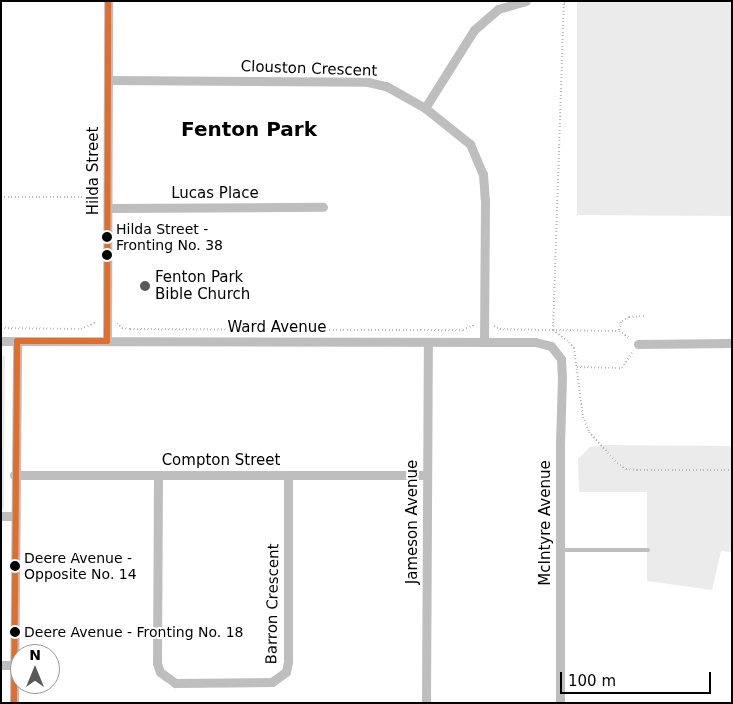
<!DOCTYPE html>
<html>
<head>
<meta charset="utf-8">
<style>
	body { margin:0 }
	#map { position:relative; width:733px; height:704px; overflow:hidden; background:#fff; font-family:"DejaVu Sans",sans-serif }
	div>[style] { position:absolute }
	.green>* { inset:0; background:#ebebeb }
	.path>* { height:2px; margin-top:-1px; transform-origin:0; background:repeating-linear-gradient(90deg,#b9b9b9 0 1px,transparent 0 3.5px) }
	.lane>* { height:4.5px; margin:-2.25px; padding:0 2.25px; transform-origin:2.25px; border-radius:2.25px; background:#bebebe }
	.street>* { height:9px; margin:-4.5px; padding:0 4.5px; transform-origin:4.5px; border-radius:4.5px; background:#bebebe }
	.bus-1>* { height:6px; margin:-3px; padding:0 3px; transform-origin:3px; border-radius:3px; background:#e06e2c }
	.dots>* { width:14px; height:14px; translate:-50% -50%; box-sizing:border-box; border:2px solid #fff; border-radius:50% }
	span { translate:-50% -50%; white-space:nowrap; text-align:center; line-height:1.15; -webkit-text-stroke:4px #fff; paint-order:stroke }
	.bus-label { font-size:14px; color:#000 }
	.left { translate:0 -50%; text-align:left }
	.street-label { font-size:15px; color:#000 }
	.poi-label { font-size:15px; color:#000 }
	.district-label { font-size:20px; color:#000; font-weight:700 }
	.frame { position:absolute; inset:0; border:2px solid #000; pointer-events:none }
	.north { position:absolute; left:10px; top:644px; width:50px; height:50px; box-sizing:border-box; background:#fff; border:1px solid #999; border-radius:50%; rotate:0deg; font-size:14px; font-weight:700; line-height:20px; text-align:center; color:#000 }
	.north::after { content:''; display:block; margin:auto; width:18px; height:22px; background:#595959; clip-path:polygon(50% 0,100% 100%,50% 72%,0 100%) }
	.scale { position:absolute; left:560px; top:672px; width:151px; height:22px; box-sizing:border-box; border:2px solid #000; border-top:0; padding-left:6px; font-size:15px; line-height:18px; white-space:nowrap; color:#000; -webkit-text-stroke:4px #fff; paint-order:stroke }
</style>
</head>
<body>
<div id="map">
	<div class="green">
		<i style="clip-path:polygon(577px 1px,732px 1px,732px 216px,577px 215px)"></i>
		<i style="clip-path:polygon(1px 356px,5px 356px,4px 509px,1px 509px)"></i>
		<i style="clip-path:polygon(606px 445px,732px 446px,732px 552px,721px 551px,712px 590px,647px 581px,647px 492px,579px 492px,578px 459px,590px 447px)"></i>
	</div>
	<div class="path">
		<i style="left:1px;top:197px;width:97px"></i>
		<i style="left:117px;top:323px;width:7px;rotate:45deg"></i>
		<i style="left:122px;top:328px;width:8px;rotate:7deg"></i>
		<i style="left:130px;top:329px;width:333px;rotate:0.2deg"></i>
		<i style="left:463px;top:330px;width:12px;rotate:-24deg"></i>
		<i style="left:494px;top:326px;width:7px;rotate:27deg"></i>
		<i style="left:500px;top:329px;width:119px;rotate:1deg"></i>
		<i style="left:619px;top:331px;width:14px;rotate:34deg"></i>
		<i style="left:1px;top:328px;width:80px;rotate:0.7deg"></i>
		<i style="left:81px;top:329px;width:17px;rotate:-24deg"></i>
		<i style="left:553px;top:330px;width:327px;rotate:-88.1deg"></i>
		<i style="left:564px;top:3px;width:4px;rotate:-34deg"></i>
		<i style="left:553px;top:330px;width:20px;rotate:37deg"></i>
		<i style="left:569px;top:342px;width:8px;rotate:50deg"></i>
		<i style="left:574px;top:348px;width:70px;rotate:82.6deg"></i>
		<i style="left:583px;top:417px;width:16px;rotate:68deg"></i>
		<i style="left:589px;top:432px;width:42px;rotate:47.9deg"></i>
		<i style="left:617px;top:463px;width:11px;rotate:34deg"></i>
		<i style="left:626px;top:469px;width:11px;rotate:5deg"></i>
		<i style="left:637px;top:470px;width:95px"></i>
		<i style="left:619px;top:330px;width:9px;rotate:-72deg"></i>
		<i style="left:622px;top:321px;width:8px;rotate:-30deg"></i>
		<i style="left:629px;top:317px;width:17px;rotate:-3deg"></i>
		<i style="left:577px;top:367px;width:45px;rotate:1.3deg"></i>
		<i style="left:622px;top:368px;width:20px;rotate:-57deg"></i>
	</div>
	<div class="lane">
		<i style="left:560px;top:550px;width:88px"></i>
	</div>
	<div class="street">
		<i style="left:108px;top:80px;width:260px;rotate:0.4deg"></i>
		<i style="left:368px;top:82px;width:18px;rotate:13deg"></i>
		<i style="left:386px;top:86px;width:45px;rotate:29.4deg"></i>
		<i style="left:425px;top:108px;width:58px;rotate:38.7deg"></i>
		<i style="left:470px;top:144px;width:33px;rotate:67deg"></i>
		<i style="left:483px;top:174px;width:26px;rotate:86deg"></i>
		<i style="left:485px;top:200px;width:142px;rotate:90.4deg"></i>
		<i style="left:425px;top:108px;width:92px;rotate:-57.9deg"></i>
		<i style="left:474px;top:30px;width:32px;rotate:-41deg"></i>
		<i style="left:498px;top:9px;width:29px;rotate:-16deg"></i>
		<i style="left:108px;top:208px;width:215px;rotate:-0.3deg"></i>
		<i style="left:1px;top:341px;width:534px;rotate:0.11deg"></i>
		<i style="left:535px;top:342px;width:16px;rotate:14deg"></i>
		<i style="left:551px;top:346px;width:16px;rotate:52deg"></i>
		<i style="left:561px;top:359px;width:18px;rotate:87deg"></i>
		<i style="left:562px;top:377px;width:69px;rotate:91.7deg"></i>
		<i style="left:560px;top:446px;width:257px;rotate:90deg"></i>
		<i style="left:107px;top:341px;width:340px;rotate:-89.8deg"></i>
		<i style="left:638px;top:344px;width:94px;rotate:-0.6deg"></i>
		<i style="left:14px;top:475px;width:412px"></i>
		<i style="left:158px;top:475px;width:188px;rotate:90.3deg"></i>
		<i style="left:157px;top:663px;width:9px;rotate:72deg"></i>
		<i style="left:160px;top:672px;width:19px;rotate:36deg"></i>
		<i style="left:175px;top:683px;width:97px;rotate:-0.6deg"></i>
		<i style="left:272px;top:682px;width:17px;rotate:-36deg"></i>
		<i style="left:286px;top:672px;width:10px;rotate:-79deg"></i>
		<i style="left:288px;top:662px;width:187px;rotate:-90deg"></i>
		<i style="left:1px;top:516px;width:14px"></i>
		<i style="left:1px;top:665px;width:12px"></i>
		<i style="left:14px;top:703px;width:362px;rotate:-89.5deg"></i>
		<i style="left:426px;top:703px;width:361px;rotate:-89.7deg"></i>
	</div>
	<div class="bus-1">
		<i style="left:17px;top:341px;width:90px"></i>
		<i style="left:107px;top:341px;width:340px;rotate:-89.8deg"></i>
		<i style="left:14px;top:703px;width:362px;rotate:-89.5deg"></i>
	</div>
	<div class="dots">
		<i style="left:107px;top:237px;background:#000"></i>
		<i style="left:107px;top:255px;background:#000"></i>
		<i style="left:145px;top:286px;background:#595959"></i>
		<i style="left:15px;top:566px;background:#000"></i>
		<i style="left:15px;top:632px;background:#000"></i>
	</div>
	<div class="bus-label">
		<span class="left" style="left:116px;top:237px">Hilda Street -<br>Fronting No. 38</span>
		<span class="left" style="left:24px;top:566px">Deere Avenue -<br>Opposite No. 14</span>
		<span class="left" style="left:24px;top:632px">Deere Avenue - Fronting No. 18</span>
	</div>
	<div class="street-label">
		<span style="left:309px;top:69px;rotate:2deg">Clouston Crescent</span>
		<span style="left:94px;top:171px;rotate:-90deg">Hilda Street</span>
		<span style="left:215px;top:194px">Lucas Place</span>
		<span style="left:277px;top:328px">Ward Avenue</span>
		<span style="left:221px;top:461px">Compton Street</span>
		<span style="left:413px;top:522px;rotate:-90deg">Jameson Avenue</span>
		<span style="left:546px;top:523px;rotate:-90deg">McIntyre Avenue</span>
		<span style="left:273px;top:604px;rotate:-89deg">Barron Crescent</span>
	</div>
	<div class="poi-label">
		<span class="left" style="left:155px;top:286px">Fenton Park<br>Bible Church</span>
	</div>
	<div class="district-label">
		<span style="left:249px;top:129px">Fenton Park</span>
	</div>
	<div class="frame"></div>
	<div class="north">N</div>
	<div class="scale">100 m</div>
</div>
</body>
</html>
